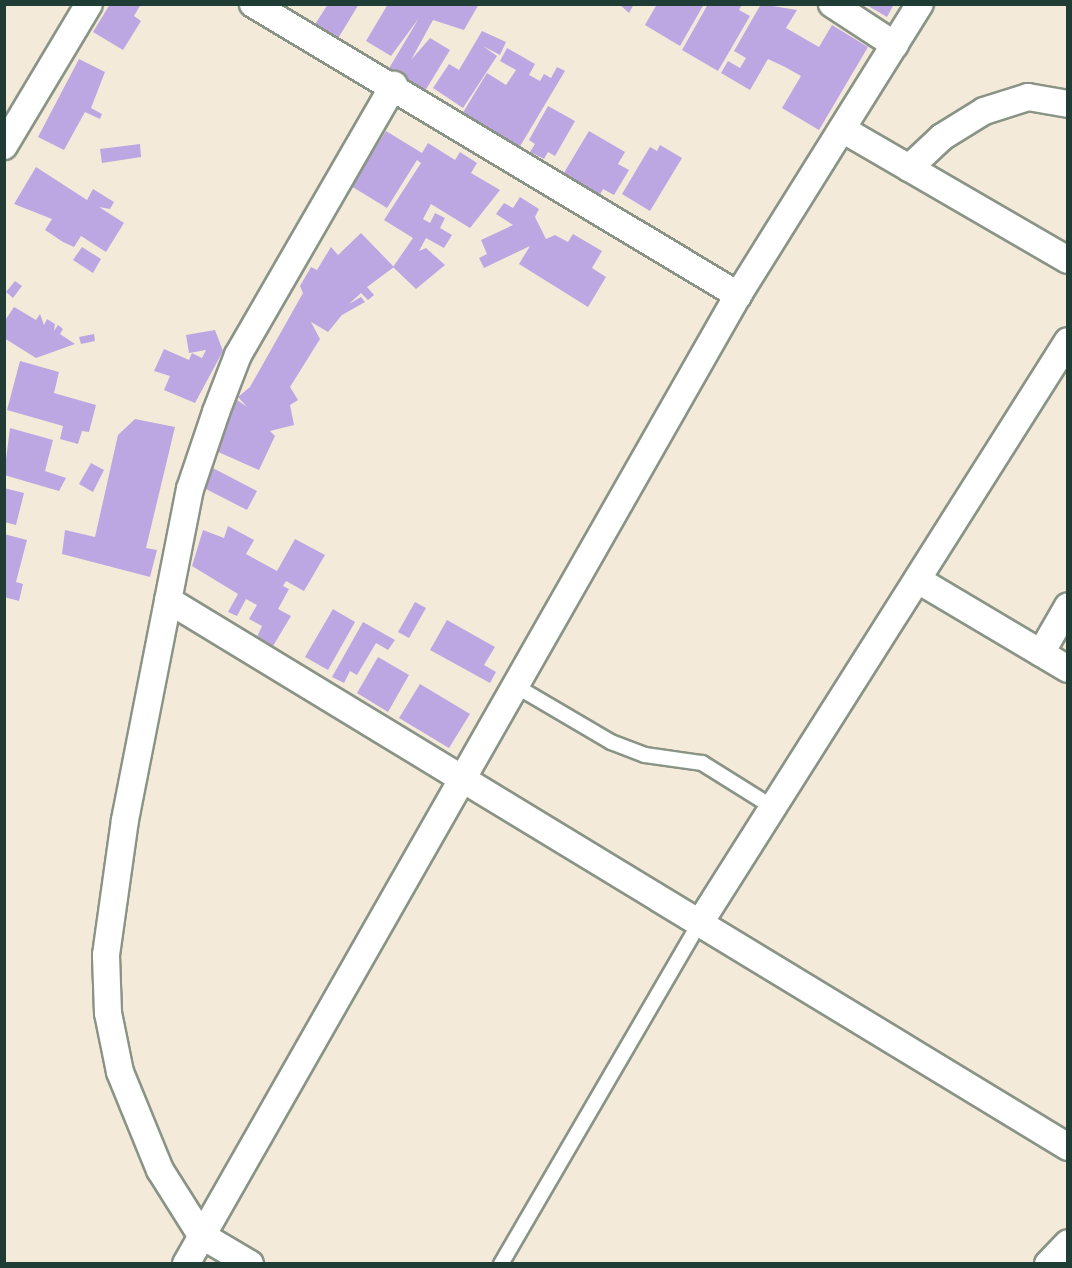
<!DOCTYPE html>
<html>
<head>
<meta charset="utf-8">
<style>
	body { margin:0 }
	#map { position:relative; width:1072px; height:1268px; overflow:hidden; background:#f4ead9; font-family:"EB Garamond",serif }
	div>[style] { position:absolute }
	.building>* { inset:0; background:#bda7e2 }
	.roads { filter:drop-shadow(2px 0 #8a9486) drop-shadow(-2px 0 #8a9486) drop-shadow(0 2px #8a9486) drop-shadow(0 -2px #8a9486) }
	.service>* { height:14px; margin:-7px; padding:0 7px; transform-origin:7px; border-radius:7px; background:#fff }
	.minor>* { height:26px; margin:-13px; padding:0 13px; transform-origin:13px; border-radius:13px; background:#fff }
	span { translate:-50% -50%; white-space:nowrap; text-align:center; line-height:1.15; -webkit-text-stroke:4.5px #f6f6f2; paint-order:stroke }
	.frame { position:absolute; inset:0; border:6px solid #1f3d34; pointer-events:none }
</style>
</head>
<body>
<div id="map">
	<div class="building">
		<i style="clip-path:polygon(110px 4px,141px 4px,134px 16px,141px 21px,123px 50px,93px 32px)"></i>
		<i style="clip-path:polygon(328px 4px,359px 4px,337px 40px,314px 26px)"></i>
		<i style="clip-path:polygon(388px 4px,479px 4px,464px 30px,433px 20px,411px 60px,430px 38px,450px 50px,425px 91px,388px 70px,419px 18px,391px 56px,366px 41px)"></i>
		<i style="clip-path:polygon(619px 4px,634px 4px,629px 13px)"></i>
		<i style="clip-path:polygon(657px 4px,704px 4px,680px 46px,645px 25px)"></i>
		<i style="clip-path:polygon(708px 4px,742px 4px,739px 10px,750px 16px,718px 71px,682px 50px)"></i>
		<i style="clip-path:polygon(761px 4px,797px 10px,786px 28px,819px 47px,832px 25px,868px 47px,819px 130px,782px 108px,801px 76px,785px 67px,768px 59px,750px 90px,721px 73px,728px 61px,740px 68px,746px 58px,734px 51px)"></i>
		<i style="clip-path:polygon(865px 4px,894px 4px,887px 17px)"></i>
		<i style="clip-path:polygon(482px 31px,506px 42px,500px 55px,483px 46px,497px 56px,463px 108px,433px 88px,449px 64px,459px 70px)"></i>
		<i style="clip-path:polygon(507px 48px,535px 64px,529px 75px,540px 81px,544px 74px,551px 78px,557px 67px,565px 71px,519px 148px,462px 114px,487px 73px,506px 85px,516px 70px,500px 61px)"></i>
		<i style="clip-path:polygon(79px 59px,105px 72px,91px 108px,102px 114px,100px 119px,85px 112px,64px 150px,38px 137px)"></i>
		<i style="clip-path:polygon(548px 106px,575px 121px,555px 156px,548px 152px,544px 159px,530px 152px,535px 144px,529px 140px)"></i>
		<i style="clip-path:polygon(386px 131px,422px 153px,428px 143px,455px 160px,460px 152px,477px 163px,471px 173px,500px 190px,470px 228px,431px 204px,423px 219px,430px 223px,435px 213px,445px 218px,440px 228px,452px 235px,444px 248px,426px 238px,419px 251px,426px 248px,445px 265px,416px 289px,393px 267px,413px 238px,384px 220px,421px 163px,417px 160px,387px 208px,351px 186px)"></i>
		<i style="clip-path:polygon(589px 131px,625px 152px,618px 164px,629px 170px,614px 195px,603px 189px,598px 198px,562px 176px)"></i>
		<i style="clip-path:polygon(140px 144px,141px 157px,102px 163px,100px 149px)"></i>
		<i style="clip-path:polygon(660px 145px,682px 158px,650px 211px,622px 194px,650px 147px,657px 151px)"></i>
		<i style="clip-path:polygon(36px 167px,87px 200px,93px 189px,114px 202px,110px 209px,99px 207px,124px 223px,106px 252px,81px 236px,74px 247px,63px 242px,45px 230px,52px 219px,14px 204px)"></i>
		<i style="clip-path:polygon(520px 197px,539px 209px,535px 217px,546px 239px,555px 235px,568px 242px,573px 234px,602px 251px,592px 268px,606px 277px,588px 307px,519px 264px,530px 246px,484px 268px,479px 258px,487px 254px,481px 240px,513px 225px,496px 214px,504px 203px,513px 208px)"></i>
		<i style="clip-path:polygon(361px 233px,394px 267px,367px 287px,374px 295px,368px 300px,361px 293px,349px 304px,361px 297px,365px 302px,342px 315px,328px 332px,311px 322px,320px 339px,290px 387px,298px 400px,290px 405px,294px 425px,270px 431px,275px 436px,259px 470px,216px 451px,233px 397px,247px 407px,238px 397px,250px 387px,303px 293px,300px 286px,311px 267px,317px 270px,331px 247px,338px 255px)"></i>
		<i style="clip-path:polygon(82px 247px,101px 259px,93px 273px,73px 260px)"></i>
		<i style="clip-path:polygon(15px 281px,22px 286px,13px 298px,6px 292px)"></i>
		<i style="clip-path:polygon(14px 307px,36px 320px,40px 314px,44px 325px,47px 319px,55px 324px,54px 331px,58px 325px,63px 329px,60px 334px,75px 344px,36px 358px,4px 338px,4px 322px)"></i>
		<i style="clip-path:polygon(215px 330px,223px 351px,195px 403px,164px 390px,170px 376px,154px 371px,164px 349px,189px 360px,192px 353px,202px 358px,206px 350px,189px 353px,186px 335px)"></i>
		<i style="clip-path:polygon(94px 334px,95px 341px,81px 344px,79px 337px)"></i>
		<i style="clip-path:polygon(20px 361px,59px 372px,54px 393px,96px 405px,89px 432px,82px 431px,78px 444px,60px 439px,63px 426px,7px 410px)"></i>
		<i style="clip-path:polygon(135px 419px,175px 427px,146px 548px,157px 550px,150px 577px,62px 554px,65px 530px,95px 537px,118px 435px)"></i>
		<i style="clip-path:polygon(10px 428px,53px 440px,45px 471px,66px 478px,59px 491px,4px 475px)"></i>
		<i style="clip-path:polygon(91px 463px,104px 470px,93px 492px,79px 484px)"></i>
		<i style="clip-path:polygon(207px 465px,257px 491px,247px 510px,204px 488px)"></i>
		<i style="clip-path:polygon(4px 488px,24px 493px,16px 525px,4px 522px)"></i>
		<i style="clip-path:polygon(228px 526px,254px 540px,246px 554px,277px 571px,295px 539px,325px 555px,304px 591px,286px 581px,283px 586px,289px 589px,278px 609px,291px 616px,273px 646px,257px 637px,262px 626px,249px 619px,257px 605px,246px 599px,237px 616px,228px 612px,238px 594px,192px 566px,203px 530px,224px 538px)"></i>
		<i style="clip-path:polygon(4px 534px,27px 540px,16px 582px,23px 584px,19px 601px,4px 597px)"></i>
		<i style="clip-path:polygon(415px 602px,426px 608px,409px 638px,398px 632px)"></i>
		<i style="clip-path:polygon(333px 609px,355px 622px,328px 670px,305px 657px)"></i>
		<i style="clip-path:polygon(447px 620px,495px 647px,484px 665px,496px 672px,490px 683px,430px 650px)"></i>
		<i style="clip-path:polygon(363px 622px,395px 640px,388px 650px,376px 643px,357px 675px,350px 671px,344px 683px,332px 677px)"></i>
		<i style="clip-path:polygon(378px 657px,409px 675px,388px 712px,357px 693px)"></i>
		<i style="clip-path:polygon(420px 684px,470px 714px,449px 748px,399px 718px)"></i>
	</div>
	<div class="roads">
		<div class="service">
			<i style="left:514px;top:685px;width:113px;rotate:30.4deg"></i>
			<i style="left:611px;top:742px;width:36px;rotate:21deg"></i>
			<i style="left:645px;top:755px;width:58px;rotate:8deg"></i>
			<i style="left:702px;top:763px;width:85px;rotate:32deg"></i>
			<i style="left:501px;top:1264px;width:397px;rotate:-59.8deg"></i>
		</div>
		<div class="minor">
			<i style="left:253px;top:4px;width:566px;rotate:30.96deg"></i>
			<i style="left:832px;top:4px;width:75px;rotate:33.1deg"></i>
			<i style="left:842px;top:129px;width:261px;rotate:30.1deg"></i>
			<i style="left:4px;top:146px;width:165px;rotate:-59.1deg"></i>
			<i style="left:909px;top:168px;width:45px;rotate:-43.2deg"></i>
			<i style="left:942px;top:137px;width:49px;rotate:-31.8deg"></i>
			<i style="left:984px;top:111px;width:46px;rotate:-17.7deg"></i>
			<i style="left:1028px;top:97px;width:41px;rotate:9.9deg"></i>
			<i style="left:918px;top:580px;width:174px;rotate:30.7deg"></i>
			<i style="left:168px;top:600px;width:1053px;rotate:31.29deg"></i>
			<i style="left:1041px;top:653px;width:54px;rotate:-60.1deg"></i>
			<i style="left:701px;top:921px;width:686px;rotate:-57.68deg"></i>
			<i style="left:186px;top:1264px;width:1115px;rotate:-60.33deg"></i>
			<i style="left:738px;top:295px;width:343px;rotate:-58deg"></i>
			<i style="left:250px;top:1264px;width:57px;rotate:-149.4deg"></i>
			<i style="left:201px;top:1235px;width:77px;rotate:-122.2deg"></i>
			<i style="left:160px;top:1170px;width:106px;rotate:-112.2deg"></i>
			<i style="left:120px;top:1072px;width:60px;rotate:-101.5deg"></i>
			<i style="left:108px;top:1013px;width:58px;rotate:-92deg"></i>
			<i style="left:106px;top:955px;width:136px;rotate:-82deg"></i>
			<i style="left:125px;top:820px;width:337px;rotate:-78.9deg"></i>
			<i style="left:190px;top:489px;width:81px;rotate:-71.3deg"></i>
			<i style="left:216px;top:412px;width:61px;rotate:-68.9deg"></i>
			<i style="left:238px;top:355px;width:312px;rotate:-60deg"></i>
			<i style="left:1048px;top:1264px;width:29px;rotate:-46deg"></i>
		</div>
	</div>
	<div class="frame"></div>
</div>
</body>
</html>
